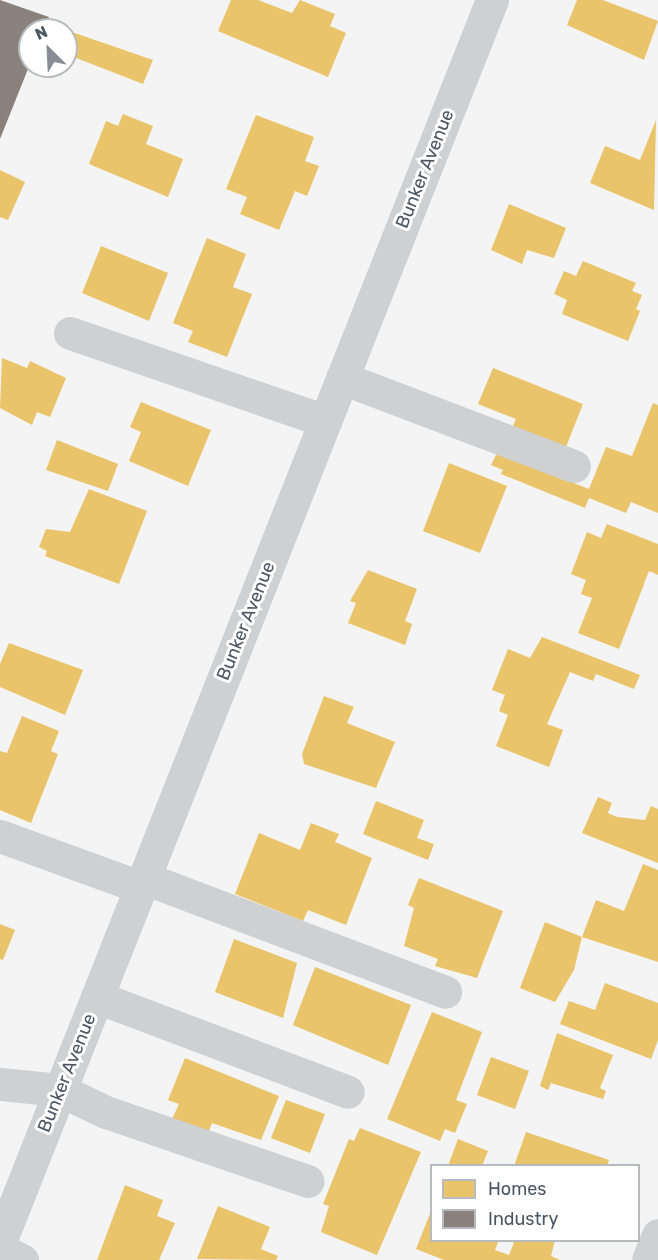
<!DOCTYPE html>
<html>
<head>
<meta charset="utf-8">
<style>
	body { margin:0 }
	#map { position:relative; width:658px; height:1260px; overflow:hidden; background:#f4f4f4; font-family:Rubik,sans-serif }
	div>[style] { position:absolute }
	.homes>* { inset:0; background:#e9c46a }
	.industry>* { inset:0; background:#8a817c }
	.minor>* { height:33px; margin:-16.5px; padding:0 16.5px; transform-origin:16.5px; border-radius:16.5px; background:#ced0d2 }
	span { translate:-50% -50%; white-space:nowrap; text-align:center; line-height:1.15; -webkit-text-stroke:6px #fff; paint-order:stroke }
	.street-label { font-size:18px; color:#4a5661 }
	.legend { position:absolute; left:430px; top:1164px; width:210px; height:78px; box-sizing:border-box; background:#fff; border:2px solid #b7bbc0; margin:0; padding:8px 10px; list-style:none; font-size:18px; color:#4a5661 }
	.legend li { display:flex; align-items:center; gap:12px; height:30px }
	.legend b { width:30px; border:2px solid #b7bbc0 }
	.north { position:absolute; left:18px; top:18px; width:60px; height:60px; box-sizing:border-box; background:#fff; border:2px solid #b7bbc0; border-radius:50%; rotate:336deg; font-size:16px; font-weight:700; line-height:24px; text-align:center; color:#4a5661 }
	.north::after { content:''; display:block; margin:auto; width:21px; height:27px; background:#868d94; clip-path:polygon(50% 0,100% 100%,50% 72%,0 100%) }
</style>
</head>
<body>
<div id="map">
	<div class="homes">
		<i style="clip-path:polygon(231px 0,258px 0,292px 13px,300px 0,335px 14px,330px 26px,346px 33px,328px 77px,218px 31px)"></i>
		<i style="clip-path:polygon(577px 0,603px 0,658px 21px,644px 60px,567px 25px)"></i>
		<i style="clip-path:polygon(66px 30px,153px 60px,143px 84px,66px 54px)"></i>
		<i style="clip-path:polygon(123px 114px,153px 126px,146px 144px,183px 159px,168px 197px,89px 164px,106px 121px,118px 126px)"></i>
		<i style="clip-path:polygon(256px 115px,314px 137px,305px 161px,319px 166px,307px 196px,295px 191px,279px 230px,240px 214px,247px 197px,226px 189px)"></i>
		<i style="clip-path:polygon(656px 120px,654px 210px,590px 183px,605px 146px,640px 160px)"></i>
		<i style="clip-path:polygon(0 170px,25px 182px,8px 220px,0 217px)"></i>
		<i style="clip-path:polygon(509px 204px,566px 228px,554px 258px,527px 250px,522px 264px,491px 250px)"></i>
		<i style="clip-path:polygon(207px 238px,246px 254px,233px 287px,252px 294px,227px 357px,188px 342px,193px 331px,173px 323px)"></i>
		<i style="clip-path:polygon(101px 246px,168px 273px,149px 321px,82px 293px)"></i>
		<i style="clip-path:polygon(583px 261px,636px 283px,632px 291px,642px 295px,636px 309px,640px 311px,628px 341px,562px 314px,567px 300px,554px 294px,564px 271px,576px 276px)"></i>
		<i style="clip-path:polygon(2px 358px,27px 368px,30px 361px,66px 378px,50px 417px,37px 412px,32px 425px,0 408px)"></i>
		<i style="clip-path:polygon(493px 368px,583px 404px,564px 452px,511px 431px,516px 419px,478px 404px)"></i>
		<i style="clip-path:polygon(141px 402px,211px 430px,188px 486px,129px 461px,141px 432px,130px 427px)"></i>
		<i style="clip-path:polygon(653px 403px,658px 405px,658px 513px,631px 502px,626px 513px,589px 498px,585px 508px,501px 474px,503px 470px,491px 465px,497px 453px,589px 489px,606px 447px,632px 456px)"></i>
		<i style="clip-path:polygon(57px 440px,118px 464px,108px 491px,46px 470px)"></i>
		<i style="clip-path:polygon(449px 463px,507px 486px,480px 553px,423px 531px)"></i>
		<i style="clip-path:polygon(89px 489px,147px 511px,119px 584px,45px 556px,47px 551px,39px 547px,46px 529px,70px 532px)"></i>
		<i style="clip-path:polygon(607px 524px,658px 544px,658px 575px,649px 571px,619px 649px,578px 633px,592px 598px,581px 594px,586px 580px,571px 574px,587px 532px,601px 538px)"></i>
		<i style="clip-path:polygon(368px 570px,417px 589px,405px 621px,412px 624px,405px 645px,348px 623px,356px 603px,350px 601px)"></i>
		<i style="clip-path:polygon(542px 637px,640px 675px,634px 689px,596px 674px,593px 681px,570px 672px,547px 724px,563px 730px,549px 767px,496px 746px,508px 715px,499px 711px,505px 695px,492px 690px,508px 649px,530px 658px)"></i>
		<i style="clip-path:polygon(9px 643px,83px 670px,65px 715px,0 687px,0 664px)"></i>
		<i style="clip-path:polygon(324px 696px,354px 707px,347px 723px,395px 742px,376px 788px,304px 764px,302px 754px)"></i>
		<i style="clip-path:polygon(22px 716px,59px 731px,51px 751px,58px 754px,31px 823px,0 810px,0 751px,7px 753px)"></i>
		<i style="clip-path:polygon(598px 797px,612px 803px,608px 813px,617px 817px,645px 820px,651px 806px,658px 809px,658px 863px,582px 833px)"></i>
		<i style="clip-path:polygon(376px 801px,424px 820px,417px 838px,434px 844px,428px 860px,363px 834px)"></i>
		<i style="clip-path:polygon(311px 823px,339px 834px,335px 842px,372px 858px,346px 925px,308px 910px,303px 921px,235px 894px,259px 833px,300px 850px)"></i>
		<i style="clip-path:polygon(643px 864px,658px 870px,658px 962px,582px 937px,596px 900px,624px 911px)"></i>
		<i style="clip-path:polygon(419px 878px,503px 911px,477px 978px,435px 966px,438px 959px,404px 946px,414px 908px,408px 905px)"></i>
		<i style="clip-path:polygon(545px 922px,582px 937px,574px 970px,555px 1002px,520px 988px)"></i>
		<i style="clip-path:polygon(0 924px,15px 930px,3px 960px,0 959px)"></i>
		<i style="clip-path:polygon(234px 939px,297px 963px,283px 1018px,215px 992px)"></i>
		<i style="clip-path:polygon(315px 967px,411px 1005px,388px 1065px,293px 1025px)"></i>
		<i style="clip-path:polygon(605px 983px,658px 1003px,658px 1040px,651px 1059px,560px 1024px,569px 1001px,595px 1010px)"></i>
		<i style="clip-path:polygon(432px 1012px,482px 1032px,456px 1100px,467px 1104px,455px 1133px,445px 1129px,440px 1141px,387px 1119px)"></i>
		<i style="clip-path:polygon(557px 1033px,613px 1055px,600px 1088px,606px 1091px,603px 1099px,551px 1083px,548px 1090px,540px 1086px)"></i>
		<i style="clip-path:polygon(491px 1057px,529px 1071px,515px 1109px,477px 1095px)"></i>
		<i style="clip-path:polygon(185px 1058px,279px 1096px,261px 1140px,212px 1123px,208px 1134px,172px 1119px,179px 1104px,168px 1100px)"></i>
		<i style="clip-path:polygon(286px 1100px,325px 1114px,310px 1153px,271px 1138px)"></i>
		<i style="clip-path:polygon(360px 1128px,421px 1152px,377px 1255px,321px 1232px,329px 1206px,323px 1204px,349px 1139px,354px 1141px)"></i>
		<i style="clip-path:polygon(526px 1132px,609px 1160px,607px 1166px,514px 1166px)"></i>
		<i style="clip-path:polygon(458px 1139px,488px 1151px,482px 1166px,448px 1166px)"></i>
		<i style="clip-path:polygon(125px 1185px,163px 1200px,157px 1216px,175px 1223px,159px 1260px,97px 1260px)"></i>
		<i style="clip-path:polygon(218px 1206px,270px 1227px,261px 1249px,278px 1256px,276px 1260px,197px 1259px)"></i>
		<i style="clip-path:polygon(431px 1211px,432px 1240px,499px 1240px,495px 1250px,509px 1255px,514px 1243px,509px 1240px,555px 1240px,551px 1256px,560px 1260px,444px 1260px,416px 1249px)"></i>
	</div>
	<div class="industry">
		<i style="clip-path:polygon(0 0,49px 17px,44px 30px,30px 30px,30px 64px,0 139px)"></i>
	</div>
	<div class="minor">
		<i style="left:70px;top:333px;width:270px;rotate:19deg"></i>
		<i style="left:342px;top:378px;width:248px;rotate:20.8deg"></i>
		<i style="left:0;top:836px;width:149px;rotate:20deg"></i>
		<i style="left:144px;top:878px;width:322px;rotate:20.7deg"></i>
		<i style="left:97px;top:997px;width:268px;rotate:20.7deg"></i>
		<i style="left:0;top:1084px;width:60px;rotate:5.7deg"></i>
		<i style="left:60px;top:1090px;width:51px;rotate:25.6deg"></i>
		<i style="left:106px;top:1112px;width:213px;rotate:18.9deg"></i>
		<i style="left:0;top:1242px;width:1336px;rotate:-68.39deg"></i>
		<i style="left:0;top:1249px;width:25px;rotate:27deg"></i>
		<i style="left:648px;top:1260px;width:27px;rotate:-68deg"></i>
	</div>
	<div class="street-label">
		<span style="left:425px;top:169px;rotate:-68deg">Bunker Avenue</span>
		<span style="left:246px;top:621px;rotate:-68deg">Bunker Avenue</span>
		<span style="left:67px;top:1073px;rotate:-68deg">Bunker Avenue</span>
	</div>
	<ul class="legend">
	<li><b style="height:16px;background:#e9c46a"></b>Homes</li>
	<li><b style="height:16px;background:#8a817c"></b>Industry</li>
	</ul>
	<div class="north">N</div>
</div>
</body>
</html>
